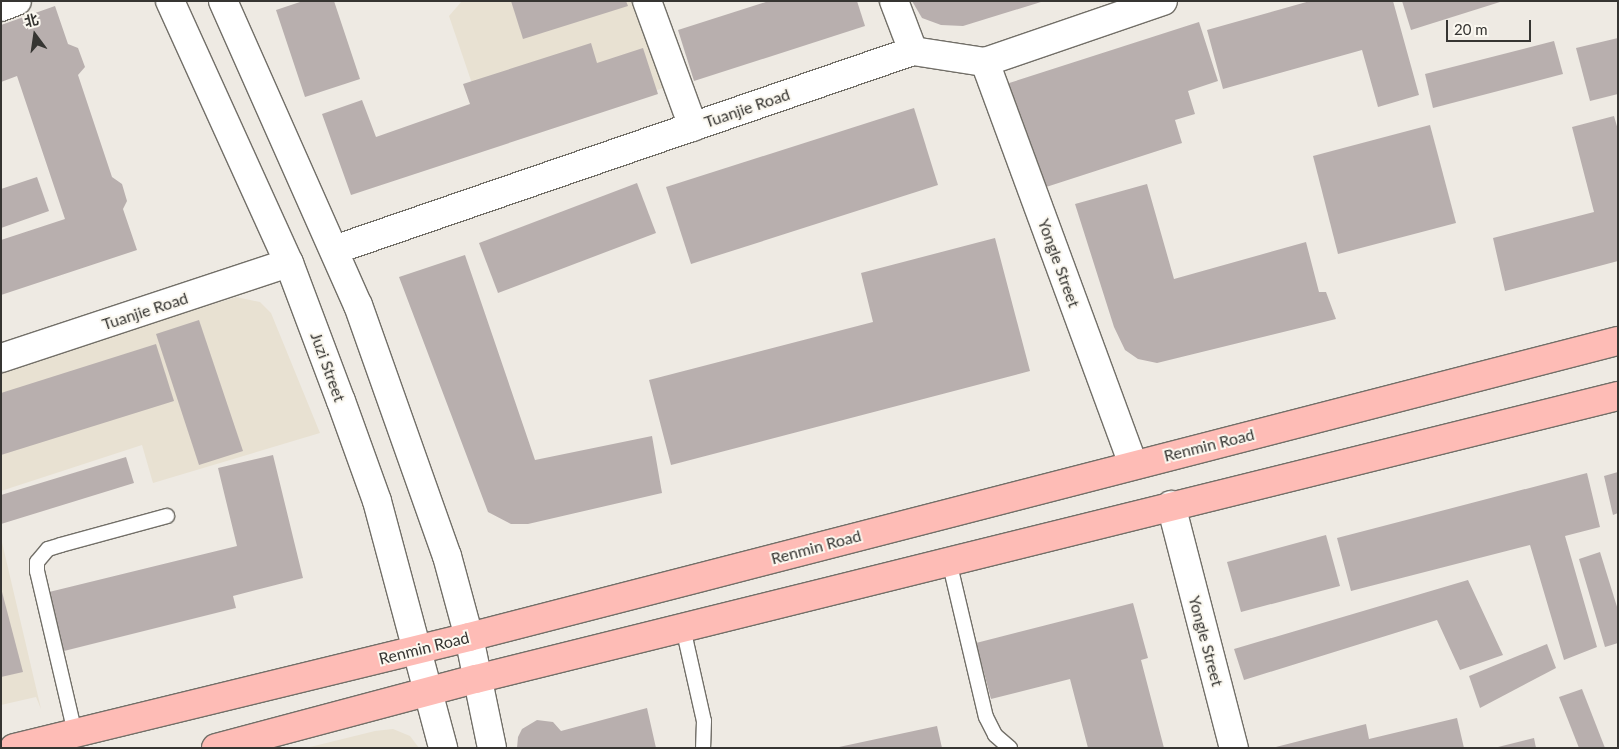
<!DOCTYPE html>
<html>
<head>
<meta charset="utf-8">
<style>
	body { margin:0 }
	#map { position:relative; width:1619px; height:749px; overflow:hidden; background:#eeeae3; font-family:Lato,"Noto Sans SC",sans-serif }
	div>[style] { position:absolute }
	.built>* { inset:0; background:#e8e1d2 }
	.building>* { inset:0; background:#b8afae }
	.roads { filter:drop-shadow(1px 0 #726f68) drop-shadow(-1px 0 #726f68) drop-shadow(0 1px #726f68) drop-shadow(0 -1px #726f68) }
	.service>* { height:14px; margin:-7px; padding:0 7px; transform-origin:7px; border-radius:7px; background:#fff }
	.minor>* { height:28px; margin:-14px; padding:0 14px; transform-origin:14px; border-radius:14px; background:#fff }
	.tertiary>* { height:28px; margin:-14px; padding:0 14px; transform-origin:14px; border-radius:14px; background:#fff }
	.secondary>* { height:28px; margin:-14px; padding:0 14px; transform-origin:14px; border-radius:14px; background:#fff }
	.primary>* { height:28px; margin:-14px; padding:0 14px; transform-origin:14px; border-radius:14px; background:#febcb6 }
	span { translate:-50% -50%; white-space:nowrap; text-align:center; line-height:1.15; -webkit-text-stroke:4px #fbf8f0; paint-order:stroke }
	.street-label { font-size:16px; color:#363532 }
	.frame { position:absolute; inset:0; border:2px solid #363532; pointer-events:none }
	.north { position:absolute; left:10px; top:10px; width:50px; height:50px; -webkit-text-stroke:4px #fbf8f0; paint-order:stroke; rotate:346deg; font-size:14px; font-weight:700; line-height:20px; text-align:center; color:#363532 }
	.north::after { content:''; display:block; margin:auto; width:18px; height:22px; background:#363532; clip-path:polygon(50% 0,100% 100%,50% 72%,0 100%) }
	.scale { position:absolute; left:1446px; top:20px; width:85px; height:22px; box-sizing:border-box; border:2px solid #363532; border-top:0; padding-left:6px; font-size:15px; line-height:18px; white-space:nowrap; color:#363532; -webkit-text-stroke:4px #fbf8f0; paint-order:stroke }
</style>
</head>
<body>
<div id="map">
	<div class="built">
		<i style="clip-path:polygon(462px 1px,633px 1px,663px 88px,493px 145px,449px 16px)"></i>
		<i style="clip-path:polygon(236px 297px,260px 302px,271px 313px,320px 433px,153px 483px,142px 445px,1px 491px,1px 371px)"></i>
		<i style="clip-path:polygon(1px 538px,41px 709px,36px 697px,1px 705px)"></i>
		<i style="clip-path:polygon(393px 729px,410px 736px,419px 748px,306px 748px,375px 731px)"></i>
	</div>
	<div class="building">
		<i style="clip-path:polygon(303px 1px,334px 1px,360px 79px,305px 97px,276px 10px)"></i>
		<i style="clip-path:polygon(511px 1px,626px 1px,628px 6px,523px 39px)"></i>
		<i style="clip-path:polygon(769px 1px,857px 1px,865px 26px,694px 81px,678px 30px)"></i>
		<i style="clip-path:polygon(912px 1px,1041px 1px,1041px 2px,963px 26px,941px 25px,922px 18px)"></i>
		<i style="clip-path:polygon(1310px 1px,1393px 1px,1419px 95px,1378px 107px,1362px 50px,1223px 89px,1207px 30px)"></i>
		<i style="clip-path:polygon(1402px 1px,1500px 1px,1500px 2px,1411px 30px)"></i>
		<i style="clip-path:polygon(55px 6px,68px 44px,78px 48px,85px 67px,78px 75px,112px 177px,122px 184px,127px 201px,123px 209px,137px 250px,1px 295px,1px 240px,65px 219px,17px 76px,1px 82px,1px 25px)"></i>
		<i style="clip-path:polygon(1199px 22px,1218px 81px,1188px 91px,1195px 114px,1175px 120px,1182px 143px,1040px 189px,1006px 84px)"></i>
		<i style="clip-path:polygon(1618px 38px,1618px 94px,1590px 101px,1576px 48px)"></i>
		<i style="clip-path:polygon(1554px 41px,1563px 74px,1433px 108px,1425px 74px)"></i>
		<i style="clip-path:polygon(591px 43px,597px 63px,643px 48px,658px 94px,351px 195px,322px 114px,362px 100px,376px 137px,470px 104px,463px 84px)"></i>
		<i style="clip-path:polygon(914px 108px,938px 185px,691px 264px,666px 187px)"></i>
		<i style="clip-path:polygon(1614px 116px,1618px 130px,1618px 261px,1505px 291px,1493px 238px,1594px 212px,1572px 127px)"></i>
		<i style="clip-path:polygon(1430px 125px,1456px 223px,1338px 254px,1313px 156px)"></i>
		<i style="clip-path:polygon(37px 177px,49px 211px,1px 228px,1px 189px)"></i>
		<i style="clip-path:polygon(637px 183px,656px 233px,498px 293px,479px 243px)"></i>
		<i style="clip-path:polygon(1147px 184px,1174px 279px,1306px 242px,1319px 292px,1326px 292px,1336px 319px,1157px 363px,1138px 359px,1125px 350px,1114px 327px,1075px 204px)"></i>
		<i style="clip-path:polygon(995px 238px,1030px 371px,671px 465px,649px 380px,873px 322px,861px 273px)"></i>
		<i style="clip-path:polygon(465px 255px,535px 460px,652px 436px,662px 493px,528px 524px,511px 524px,488px 512px,399px 277px)"></i>
		<i style="clip-path:polygon(199px 320px,243px 451px,199px 465px,156px 334px)"></i>
		<i style="clip-path:polygon(156px 344px,174px 401px,1px 455px,1px 393px)"></i>
		<i style="clip-path:polygon(273px 455px,303px 578px,233px 596px,236px 608px,60px 652px,45px 593px,237px 546px,218px 468px)"></i>
		<i style="clip-path:polygon(126px 457px,134px 483px,1px 524px,1px 495px)"></i>
		<i style="clip-path:polygon(1618px 472px,1618px 513px,1613px 515px,1604px 476px)"></i>
		<i style="clip-path:polygon(1587px 473px,1600px 527px,1565px 536px,1597px 647px,1564px 660px,1530px 545px,1351px 591px,1337px 538px)"></i>
		<i style="clip-path:polygon(1326px 535px,1340px 586px,1241px 612px,1227px 562px)"></i>
		<i style="clip-path:polygon(1600px 552px,1618px 610px,1618px 643px,1605px 647px,1579px 559px)"></i>
		<i style="clip-path:polygon(1468px 580px,1503px 655px,1460px 670px,1437px 620px,1244px 680px,1234px 649px)"></i>
		<i style="clip-path:polygon(1px 588px,23px 672px,1px 677px)"></i>
		<i style="clip-path:polygon(1133px 603px,1148px 658px,1141px 660px,1164px 748px,1088px 748px,1070px 679px,991px 699px,976px 643px)"></i>
		<i style="clip-path:polygon(1547px 644px,1556px 668px,1480px 708px,1469px 676px)"></i>
		<i style="clip-path:polygon(1582px 689px,1605px 748px,1579px 748px,1559px 697px)"></i>
		<i style="clip-path:polygon(647px 708px,656px 748px,517px 748px,518px 737px,522px 729px,537px 720px,553px 722px,561px 731px)"></i>
		<i style="clip-path:polygon(1457px 718px,1464px 748px,1272px 748px,1366px 724px,1369px 739px)"></i>
		<i style="clip-path:polygon(937px 726px,942px 748px,839px 748px,839px 747px)"></i>
		<i style="clip-path:polygon(1534px 738px,1536px 748px,1498px 748px,1498px 747px)"></i>
	</div>
	<div class="roads">
		<div class="service">
			<i style="left:949px;top:561px;width:160px;rotate:76.7deg"></i>
			<i style="left:986px;top:717px;width:20px;rotate:63deg"></i>
			<i style="left:995px;top:735px;width:20px;rotate:41deg"></i>
			<i style="left:683px;top:628px;width:95px;rotate:77.3deg"></i>
			<i style="left:704px;top:721px;width:27px;rotate:92deg"></i>
			<i style="left:75px;top:733px;width:166px;rotate:-103.2deg"></i>
			<i style="left:37px;top:571px;width:9px;rotate:-90deg"></i>
			<i style="left:37px;top:562px;width:17px;rotate:-50deg"></i>
			<i style="left:48px;top:549px;width:14px;rotate:-17deg"></i>
			<i style="left:61px;top:545px;width:110px;rotate:-15.3deg"></i>
		</div>
		<div class="minor">
			<i style="left:647px;top:1px;width:134px;rotate:69.9deg"></i>
			<i style="left:894px;top:1px;width:53px;rotate:69.2deg"></i>
			<i style="left:1px;top:7px;width:17px;rotate:-21deg"></i>
			<i style="left:985px;top:62px;width:429px;rotate:69.8deg"></i>
			<i style="left:334px;top:250px;width:612px;rotate:-18.97deg"></i>
			<i style="left:913px;top:51px;width:73px;rotate:8.7deg"></i>
			<i style="left:985px;top:62px;width:188px;rotate:-18.9deg"></i>
			<i style="left:1px;top:358px;width:303px;rotate:-18.3deg"></i>
		</div>
		<div class="tertiary">
			<i style="left:1171px;top:505px;width:251px;rotate:75.5deg"></i>
		</div>
		<div class="secondary">
			<i style="left:170px;top:1px;width:288px;rotate:65.6deg"></i>
			<i style="left:289px;top:263px;width:147px;rotate:69.4deg"></i>
			<i style="left:341px;top:401px;width:106px;rotate:70.2deg"></i>
			<i style="left:377px;top:501px;width:256px;rotate:75deg"></i>
			<i style="left:223px;top:1px;width:333px;rotate:66.1deg"></i>
			<i style="left:358px;top:305px;width:266px;rotate:70.5deg"></i>
			<i style="left:447px;top:556px;width:84px;rotate:74.8deg"></i>
			<i style="left:469px;top:637px;width:113px;rotate:78.3deg"></i>
		</div>
		<div class="primary">
			<i style="left:14px;top:748px;width:468px;rotate:-13.7deg"></i>
			<i style="left:469px;top:637px;width:1187px;rotate:-14.45deg"></i>
			<i style="left:216px;top:748px;width:269px;rotate:-14.9deg"></i>
			<i style="left:476px;top:679px;width:1177px;rotate:-13.92deg"></i>
		</div>
	</div>
	<div class="street-label">
		<span style="left:747px;top:108px;rotate:-19deg">Tuanjie Road</span>
		<span style="left:1059px;top:263px;rotate:70deg">Yongle Street</span>
		<span style="left:145px;top:311px;rotate:-18deg">Tuanjie Road</span>
		<span style="left:328px;top:367px;rotate:70deg">Juzi Street</span>
		<span style="left:1209px;top:445px;rotate:-14deg">Renmin Road</span>
		<span style="left:816px;top:547px;rotate:-15deg">Renmin Road</span>
		<span style="left:1206px;top:641px;rotate:75deg">Yongle Street</span>
		<span style="left:424px;top:648px;rotate:-14deg">Renmin Road</span>
	</div>
	<div class="frame"></div>
	<div class="north">北</div>
	<div class="scale">20 m</div>
</div>
</body>
</html>
